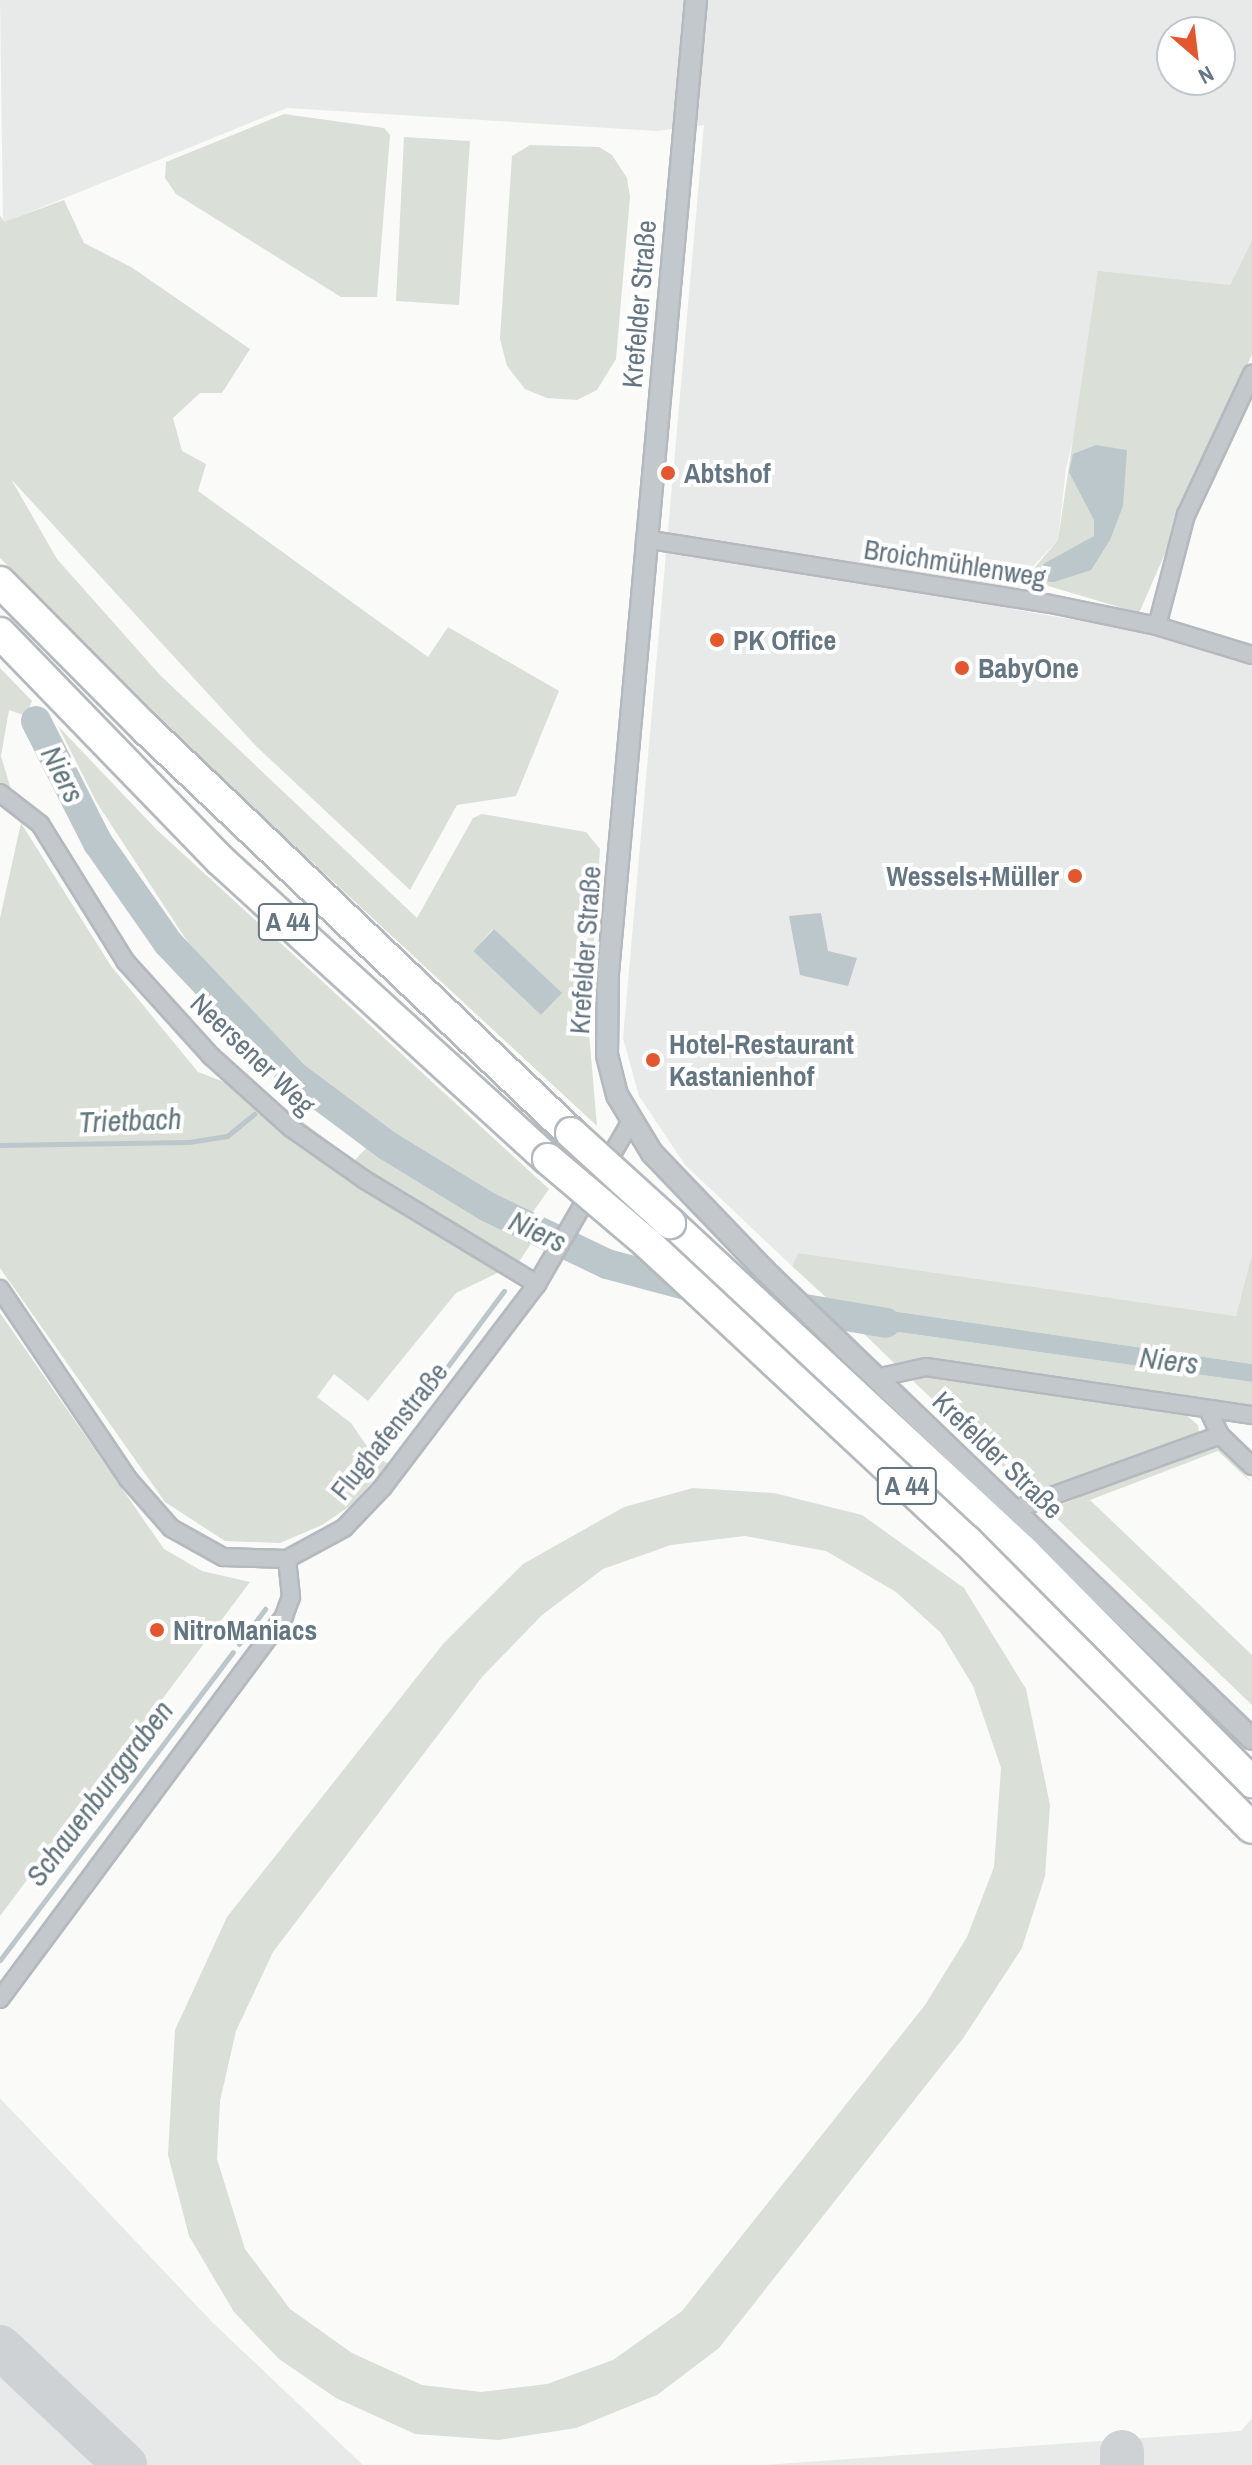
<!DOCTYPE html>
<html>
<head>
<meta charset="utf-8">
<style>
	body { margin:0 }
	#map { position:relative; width:1252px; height:2465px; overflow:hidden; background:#fafaf8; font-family:"Archivo Narrow",sans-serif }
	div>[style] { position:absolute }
	.built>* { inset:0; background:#e8e9e9 }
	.green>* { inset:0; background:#dadfd7 }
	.water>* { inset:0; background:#bbc7cb }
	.stream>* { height:5px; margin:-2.5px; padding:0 2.5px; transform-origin:2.5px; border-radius:2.5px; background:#bbc7cb }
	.river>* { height:30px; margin:-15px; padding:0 15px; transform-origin:15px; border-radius:15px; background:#bbc7cb }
	.taxiway>* { height:44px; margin:-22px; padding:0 22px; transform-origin:22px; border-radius:22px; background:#ced2d4 }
	.roads { filter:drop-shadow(2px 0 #b4b9bd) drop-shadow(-2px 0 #b4b9bd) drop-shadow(0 2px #b4b9bd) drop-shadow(0 -2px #b4b9bd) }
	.minor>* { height:16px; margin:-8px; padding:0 8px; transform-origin:8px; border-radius:8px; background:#c3c8cc }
	.tertiary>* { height:20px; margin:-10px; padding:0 10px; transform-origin:10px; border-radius:10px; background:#c3c8cc }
	.motorway>* { height:30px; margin:-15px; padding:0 15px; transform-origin:15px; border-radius:15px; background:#fff }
	.bridges { filter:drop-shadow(2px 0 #b4b9bd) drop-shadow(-2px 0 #b4b9bd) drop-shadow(0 2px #b4b9bd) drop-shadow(0 -2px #b4b9bd) }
	.motorway-bridge>* { height:30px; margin:-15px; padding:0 15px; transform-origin:15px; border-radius:15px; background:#fff }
	.dots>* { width:22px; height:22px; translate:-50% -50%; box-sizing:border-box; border:4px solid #fff; border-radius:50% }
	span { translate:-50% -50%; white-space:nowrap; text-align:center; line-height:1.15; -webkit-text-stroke:8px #fff; paint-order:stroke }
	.shield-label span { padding:2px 6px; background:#fff; border:2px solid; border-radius:6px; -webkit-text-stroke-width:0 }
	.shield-label { font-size:26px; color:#657683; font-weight:700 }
	.street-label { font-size:28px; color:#657683 }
	.poi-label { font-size:28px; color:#657683; font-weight:700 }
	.left { translate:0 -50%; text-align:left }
	.right { translate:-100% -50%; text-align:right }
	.water-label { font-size:30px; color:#60757c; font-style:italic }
	.north { position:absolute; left:1156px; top:16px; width:80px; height:80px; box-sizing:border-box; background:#fff; border:2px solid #c1c8cd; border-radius:50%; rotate:152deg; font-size:22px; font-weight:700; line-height:32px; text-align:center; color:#657683 }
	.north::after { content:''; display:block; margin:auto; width:28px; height:36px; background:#e4572e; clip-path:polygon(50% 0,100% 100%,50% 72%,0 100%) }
</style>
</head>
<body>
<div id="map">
	<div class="built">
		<i style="clip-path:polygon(evenodd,0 0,1252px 0,1252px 240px,1230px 285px,1082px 405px,1066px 468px,1058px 540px,1023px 577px,1012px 609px,1152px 633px,1252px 662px,1252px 1254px,1236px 1316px,798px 1253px,792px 1266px,685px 1165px,639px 1096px,623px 1038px,704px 125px,657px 131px,287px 108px,3px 223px,0 0,1172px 32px,1220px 32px,1220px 80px,1172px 80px,1172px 32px)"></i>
		<i style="clip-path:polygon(0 2098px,213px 2323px,363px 2465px,0 2465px)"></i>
		<i style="clip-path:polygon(1252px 2418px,1252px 2465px,764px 2465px,1241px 2431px)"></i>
	</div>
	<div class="green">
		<i style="clip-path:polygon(284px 114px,384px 128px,390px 135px,377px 297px,341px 297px,176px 194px,165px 178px,166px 162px)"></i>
		<i style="clip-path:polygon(404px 137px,470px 141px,459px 305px,396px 301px)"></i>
		<i style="clip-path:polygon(530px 145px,599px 147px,612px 155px,627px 178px,630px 197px,616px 359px,597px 390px,577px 400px,547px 398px,525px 389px,507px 366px,500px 339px,512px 156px)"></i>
		<i style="clip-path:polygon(evenodd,64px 200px,84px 243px,131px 267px,250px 349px,222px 393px,200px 393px,173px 418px,182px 451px,206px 464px,198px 491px,428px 657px,448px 627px,559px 691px,516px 796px,457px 805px,410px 890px,257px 747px,11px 479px,57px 559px,160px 675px,417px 918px,473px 818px,482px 814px,586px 832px,600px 849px,588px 1021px,597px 1126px,202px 760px,0 558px,0 215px,4px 222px,64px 200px,493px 929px,561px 993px,541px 1015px,473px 951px,493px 929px)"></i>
		<i style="clip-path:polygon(1252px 240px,1252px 354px,1139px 613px,1025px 579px,1058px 540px,1098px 271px,1230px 285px)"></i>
		<i style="clip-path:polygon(0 668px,32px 701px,26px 716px,9px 710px,1px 756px,21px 823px,111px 966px,198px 1072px,240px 1088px,255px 1103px,273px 1099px,354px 1161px,370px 1144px,537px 1235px,518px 1263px,456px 1293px,368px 1401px,334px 1374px,317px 1397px,351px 1423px,373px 1455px,389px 1464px,350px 1506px,322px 1525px,280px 1543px,225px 1541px,165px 1502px,0 1268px,0 918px,21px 823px,0 804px)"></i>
		<i style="clip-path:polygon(58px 726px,157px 830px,549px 1189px,528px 1219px,481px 1196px,393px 1137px,309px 1070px,246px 1010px,191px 947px,97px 803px)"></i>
		<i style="clip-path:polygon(798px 1253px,1236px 1316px,1252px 1254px,1252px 1364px,831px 1302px,792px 1266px)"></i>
		<i style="clip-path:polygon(0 1313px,164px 1549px,202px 1571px,250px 1582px,0 1916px)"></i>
		<i style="clip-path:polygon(856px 1326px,1252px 1382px,1252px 1407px,927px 1360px,894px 1363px)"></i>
		<i style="clip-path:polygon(919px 1375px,950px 1375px,1179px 1409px,1198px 1425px,1199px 1432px,1035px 1497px,911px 1379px)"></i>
		<i style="clip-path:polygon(1211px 1444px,1223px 1449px,1252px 1483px,1218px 1451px,1090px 1500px,1252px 1655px,1252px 1705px,1048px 1510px)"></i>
		<i style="clip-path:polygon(evenodd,693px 1488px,774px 1493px,862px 1515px,964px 1588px,1026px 1689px,1050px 1805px,1045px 1876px,1022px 1948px,964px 2037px,719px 2348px,657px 2395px,576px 2428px,499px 2440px,415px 2434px,336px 2398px,279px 2359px,234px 2312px,189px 2236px,168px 2155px,175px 2030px,227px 1917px,443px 1644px,523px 1564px,624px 1507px,693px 1488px,745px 1536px,826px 1551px,896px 1592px,941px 1633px,973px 1686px,1001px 1768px,994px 1867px,967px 1937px,925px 2005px,682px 2311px,613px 2360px,547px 2384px,481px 2392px,422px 2385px,352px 2353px,290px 2309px,245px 2249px,217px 2159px,220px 2101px,236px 2031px,273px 1952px,482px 1677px,542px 1615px,603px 1569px,671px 1545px,745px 1536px)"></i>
	</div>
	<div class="water">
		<i style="clip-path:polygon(1096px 445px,1127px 450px,1123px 506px,1110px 540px,1091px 570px,1054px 582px,1039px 581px,1037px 570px,1045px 563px,1094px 536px,1094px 520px,1069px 472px,1073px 454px)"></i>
		<i style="clip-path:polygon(821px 913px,828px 951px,857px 958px,848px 986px,800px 975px,789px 916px)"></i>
		<i style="clip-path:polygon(494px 929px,562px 993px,541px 1015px,473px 951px)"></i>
		<i style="clip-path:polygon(831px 1302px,1252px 1364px,1252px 1382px,856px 1326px)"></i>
	</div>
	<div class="stream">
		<i style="left:276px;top:1091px;width:23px;rotate:-40deg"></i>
		<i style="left:0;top:1145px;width:189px;rotate:-0.9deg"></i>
		<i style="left:189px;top:1142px;width:38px;rotate:-9deg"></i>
		<i style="left:227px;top:1136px;width:35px;rotate:-39deg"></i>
		<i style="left:360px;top:1484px;width:241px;rotate:-53.3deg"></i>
		<i style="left:239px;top:1644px;width:44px;rotate:-53.4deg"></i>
		<i style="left:0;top:1960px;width:386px;rotate:-52.9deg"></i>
	</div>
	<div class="river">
		<i style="left:36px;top:721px;width:137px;rotate:63.1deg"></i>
		<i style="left:98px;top:843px;width:122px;rotate:55deg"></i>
		<i style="left:168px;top:943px;width:183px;rotate:46.5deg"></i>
		<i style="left:294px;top:1076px;width:117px;rotate:36.7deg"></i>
		<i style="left:388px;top:1146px;width:117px;rotate:31.4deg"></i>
		<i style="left:488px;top:1207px;width:132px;rotate:25.6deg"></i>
		<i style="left:607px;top:1264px;width:120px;rotate:15deg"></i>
		<i style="left:723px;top:1295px;width:165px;rotate:9.7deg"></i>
	</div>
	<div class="taxiway">
		<i style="left:0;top:2347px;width:172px;rotate:43.3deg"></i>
		<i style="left:1122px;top:2452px;width:13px;rotate:90deg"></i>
	</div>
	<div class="roads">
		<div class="minor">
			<i style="left:645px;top:539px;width:406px;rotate:9.1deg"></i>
			<i style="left:1046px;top:603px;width:113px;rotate:11.7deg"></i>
			<i style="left:1157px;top:626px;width:99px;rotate:17deg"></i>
			<i style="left:1157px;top:626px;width:115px;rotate:-75.4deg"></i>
			<i style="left:1186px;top:515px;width:156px;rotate:-64.9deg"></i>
			<i style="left:0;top:793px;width:51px;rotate:37.8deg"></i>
			<i style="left:40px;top:824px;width:163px;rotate:58.1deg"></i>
			<i style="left:126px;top:962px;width:127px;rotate:47.9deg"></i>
			<i style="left:211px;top:1056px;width:108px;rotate:42deg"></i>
			<i style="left:291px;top:1128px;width:90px;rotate:35.1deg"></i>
			<i style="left:365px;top:1180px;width:201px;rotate:31.2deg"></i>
			<i style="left:0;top:1289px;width:229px;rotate:56deg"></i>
			<i style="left:128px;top:1479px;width:65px;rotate:48.7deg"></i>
			<i style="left:171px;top:1528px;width:60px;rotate:29.1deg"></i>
			<i style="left:223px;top:1557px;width:64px;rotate:1.8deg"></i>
			<i style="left:287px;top:1559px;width:65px;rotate:-28.5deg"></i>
			<i style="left:344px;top:1528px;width:57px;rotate:-46.4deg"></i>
			<i style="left:383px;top:1487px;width:255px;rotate:-52.8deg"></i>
			<i style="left:537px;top:1284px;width:188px;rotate:-60deg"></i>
			<i style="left:876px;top:1378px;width:51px;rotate:-12.4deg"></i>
			<i style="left:926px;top:1367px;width:330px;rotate:8.4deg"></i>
			<i style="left:1208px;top:1409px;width:29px;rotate:65deg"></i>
			<i style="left:1220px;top:1435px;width:45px;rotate:44.1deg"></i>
			<i style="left:1016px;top:1509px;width:217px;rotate:-19.9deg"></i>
			<i style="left:0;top:1999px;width:477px;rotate:-53.4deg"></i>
			<i style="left:284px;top:1616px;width:20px;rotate:-70deg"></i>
			<i style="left:291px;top:1597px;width:38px;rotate:-96deg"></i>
		</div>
		<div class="tertiary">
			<i style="left:696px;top:0;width:976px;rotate:95.17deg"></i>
			<i style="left:608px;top:972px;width:83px;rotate:90.7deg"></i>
			<i style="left:607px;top:1055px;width:41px;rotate:76deg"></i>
			<i style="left:617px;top:1095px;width:68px;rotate:58.9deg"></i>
			<i style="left:652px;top:1153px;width:163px;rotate:46.2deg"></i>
			<i style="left:765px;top:1271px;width:675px;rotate:43.86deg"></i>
		</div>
		<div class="motorway">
			<i style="left:0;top:582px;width:207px;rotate:45.2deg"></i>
			<i style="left:146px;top:729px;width:586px;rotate:43.55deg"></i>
			<i style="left:0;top:633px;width:316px;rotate:45.9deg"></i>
			<i style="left:220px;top:860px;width:444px;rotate:42.4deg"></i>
			<i style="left:670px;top:1223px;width:486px;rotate:42.9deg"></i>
			<i style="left:1026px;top:1554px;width:321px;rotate:45.3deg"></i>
		</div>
	</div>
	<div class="bridges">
		<div class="motorway-bridge">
			<i style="left:571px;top:1133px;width:134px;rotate:42.3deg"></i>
			<i style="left:548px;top:1159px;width:130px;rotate:40.3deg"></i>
			<i style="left:647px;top:1243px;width:437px;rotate:43deg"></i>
			<i style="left:967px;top:1541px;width:404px;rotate:45.2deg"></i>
		</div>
	</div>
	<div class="dots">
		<i style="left:668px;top:473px;background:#e4572e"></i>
		<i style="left:717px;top:640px;background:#e4572e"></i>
		<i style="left:962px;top:668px;background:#e4572e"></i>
		<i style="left:1075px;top:876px;background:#e4572e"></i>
		<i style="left:653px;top:1060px;background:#e4572e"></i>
		<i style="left:157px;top:1630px;background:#e4572e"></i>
	</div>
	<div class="shield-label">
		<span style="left:288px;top:922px">A 44</span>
		<span style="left:907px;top:1486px">A 44</span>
	</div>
	<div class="street-label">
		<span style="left:639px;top:304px;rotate:-85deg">Krefelder Straße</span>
		<span style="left:955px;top:563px;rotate:9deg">Broichmühlenweg</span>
		<span style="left:585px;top:950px;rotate:-86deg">Krefelder Straße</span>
		<span style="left:253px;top:1054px;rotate:44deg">Neersener Weg</span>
		<span style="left:389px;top:1431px;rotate:-51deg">Flughafenstraße</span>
		<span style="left:998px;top:1455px;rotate:44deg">Krefelder Straße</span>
	</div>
	<div class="poi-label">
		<span class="left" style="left:684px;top:473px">Abtshof</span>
		<span class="left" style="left:733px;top:640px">PK Office</span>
		<span class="left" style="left:978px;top:668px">BabyOne</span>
		<span class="right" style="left:1059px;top:876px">Wessels+Müller</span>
		<span class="left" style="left:669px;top:1060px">Hotel-Restaurant<br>Kastanienhof</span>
		<span class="left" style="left:173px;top:1630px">NitroManiacs</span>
	</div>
	<div class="water-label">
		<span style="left:63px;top:774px;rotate:63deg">Niers</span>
		<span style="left:130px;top:1120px;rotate:-2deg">Trietbach</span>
		<span style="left:538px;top:1231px;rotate:25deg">Niers</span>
		<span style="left:1169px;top:1360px;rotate:7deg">Niers</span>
		<span style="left:99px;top:1793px;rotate:-53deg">Schauenburggraben</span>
	</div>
	<div class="north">N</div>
</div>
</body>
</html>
